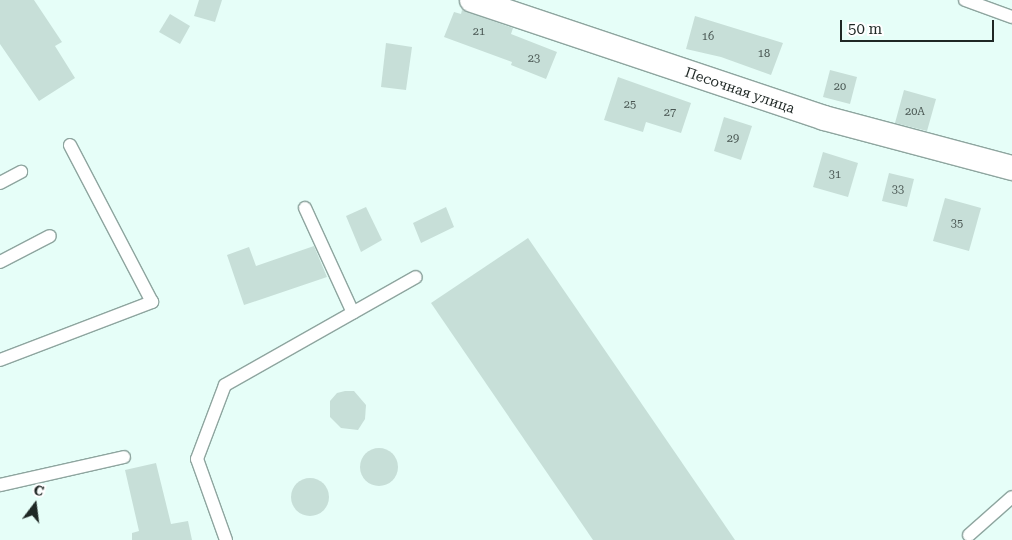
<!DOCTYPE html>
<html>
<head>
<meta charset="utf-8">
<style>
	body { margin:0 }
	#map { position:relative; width:1012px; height:540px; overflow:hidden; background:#e6fef8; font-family:"Roboto Serif",serif }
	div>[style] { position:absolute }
	.building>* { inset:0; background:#c7dfd8 }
	.round { border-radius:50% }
	.roads { filter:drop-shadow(1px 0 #8ea59f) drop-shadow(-1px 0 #8ea59f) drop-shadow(0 1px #8ea59f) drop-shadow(0 -1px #8ea59f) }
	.lane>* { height:12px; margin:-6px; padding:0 6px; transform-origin:6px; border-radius:6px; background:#fff }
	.street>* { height:24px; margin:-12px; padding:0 12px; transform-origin:12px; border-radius:12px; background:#fff }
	span { translate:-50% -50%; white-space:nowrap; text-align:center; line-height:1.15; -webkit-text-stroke:5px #fff; paint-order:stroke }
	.number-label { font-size:11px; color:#495652 }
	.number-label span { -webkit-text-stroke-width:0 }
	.street-label { font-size:14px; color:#1f2825 }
	.north { position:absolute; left:10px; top:480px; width:50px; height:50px; -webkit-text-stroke:4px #fff; paint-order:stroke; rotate:15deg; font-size:14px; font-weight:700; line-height:20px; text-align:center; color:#1f2825 }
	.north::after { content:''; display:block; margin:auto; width:18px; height:22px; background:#1f2825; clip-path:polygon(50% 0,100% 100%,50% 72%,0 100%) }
	.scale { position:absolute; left:840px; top:20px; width:154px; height:22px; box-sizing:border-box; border:2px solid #1f2825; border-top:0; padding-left:6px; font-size:15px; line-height:18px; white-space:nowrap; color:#1f2825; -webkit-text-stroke:4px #fff; paint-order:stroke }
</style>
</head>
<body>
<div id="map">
	<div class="building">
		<i style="clip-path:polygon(0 0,34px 0,62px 42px,55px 46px,75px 78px,39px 101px,0 44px)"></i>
		<i style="clip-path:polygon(199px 0,222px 0,215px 22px,194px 16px)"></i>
		<i style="clip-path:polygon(462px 10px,513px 28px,511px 34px,557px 52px,546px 79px,511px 65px,512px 62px,444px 37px,454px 12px,461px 14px)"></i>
		<i style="clip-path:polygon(170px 14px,190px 26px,180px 44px,159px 32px)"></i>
		<i style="clip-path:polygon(695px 16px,783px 43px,771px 75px,721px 57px,686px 49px)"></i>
		<i style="clip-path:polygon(386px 43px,412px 47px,406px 90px,381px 87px)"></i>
		<i style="clip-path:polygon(830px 70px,857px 77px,850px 104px,823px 97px)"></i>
		<i style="clip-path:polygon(618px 77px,691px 103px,681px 133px,646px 122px,643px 132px,604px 120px)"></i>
		<i style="clip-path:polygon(904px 90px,936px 99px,927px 131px,895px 123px)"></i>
		<i style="clip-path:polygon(724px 117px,752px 126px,741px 160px,714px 151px)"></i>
		<i style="clip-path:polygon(823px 152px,858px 163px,848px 197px,813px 187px)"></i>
		<i style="clip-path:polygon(889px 173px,914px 179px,907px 207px,882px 201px)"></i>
		<i style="clip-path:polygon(945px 198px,981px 208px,969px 251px,933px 241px)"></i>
		<i style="clip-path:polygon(366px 207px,382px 240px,361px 252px,346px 216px)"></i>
		<i style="clip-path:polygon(446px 207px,454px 227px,421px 243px,413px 223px)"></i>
		<i style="clip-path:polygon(528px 238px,735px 540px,593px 540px,431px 303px)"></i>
		<i style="clip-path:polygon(314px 246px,327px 277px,244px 305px,227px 255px,249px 247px,256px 266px)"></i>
		<i style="clip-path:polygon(345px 391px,354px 391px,366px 405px,365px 419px,358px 430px,341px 428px,330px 417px,330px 401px,337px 393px)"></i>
		<i class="round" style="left:360px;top:448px;width:38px;height:38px"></i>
		<i style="clip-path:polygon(156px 463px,171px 524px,188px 521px,192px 540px,132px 540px,132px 533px,139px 531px,125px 470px)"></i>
		<i class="round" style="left:291px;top:478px;width:38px;height:38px"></i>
	</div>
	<div class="roads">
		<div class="lane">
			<i style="left:965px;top:0;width:50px;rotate:19.9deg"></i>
			<i style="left:0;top:183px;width:24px;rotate:-28deg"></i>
			<i style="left:305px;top:208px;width:115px;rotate:65.4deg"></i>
			<i style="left:0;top:262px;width:56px;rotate:-27.5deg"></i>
			<i style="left:0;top:360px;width:163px;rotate:-20.9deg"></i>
			<i style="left:152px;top:302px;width:177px;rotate:-117.6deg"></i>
			<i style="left:0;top:485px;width:127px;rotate:-12.7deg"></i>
			<i style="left:969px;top:535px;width:57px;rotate:-41.5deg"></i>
			<i style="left:226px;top:540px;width:86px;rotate:-109.7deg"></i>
			<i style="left:197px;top:459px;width:79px;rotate:-69.3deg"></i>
			<i style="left:225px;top:385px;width:219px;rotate:-29.5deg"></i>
		</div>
		<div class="street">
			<i style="left:472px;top:0;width:371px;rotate:18.5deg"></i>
			<i style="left:824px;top:118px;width:195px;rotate:14.9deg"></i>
		</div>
	</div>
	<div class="number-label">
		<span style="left:479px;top:32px">21</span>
		<span style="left:708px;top:37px">16</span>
		<span style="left:764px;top:54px">18</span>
		<span style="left:534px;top:59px">23</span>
		<span style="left:840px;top:87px">20</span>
		<span style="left:630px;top:105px">25</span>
		<span style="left:915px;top:112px">20А</span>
		<span style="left:670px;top:113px">27</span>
		<span style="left:733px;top:139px">29</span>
		<span style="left:835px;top:175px">31</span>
		<span style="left:898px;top:190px">33</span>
		<span style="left:957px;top:224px">35</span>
	</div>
	<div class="street-label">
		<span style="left:740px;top:90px;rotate:19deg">Песочная улица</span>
	</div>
	<div class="north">С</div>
	<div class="scale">50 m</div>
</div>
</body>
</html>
